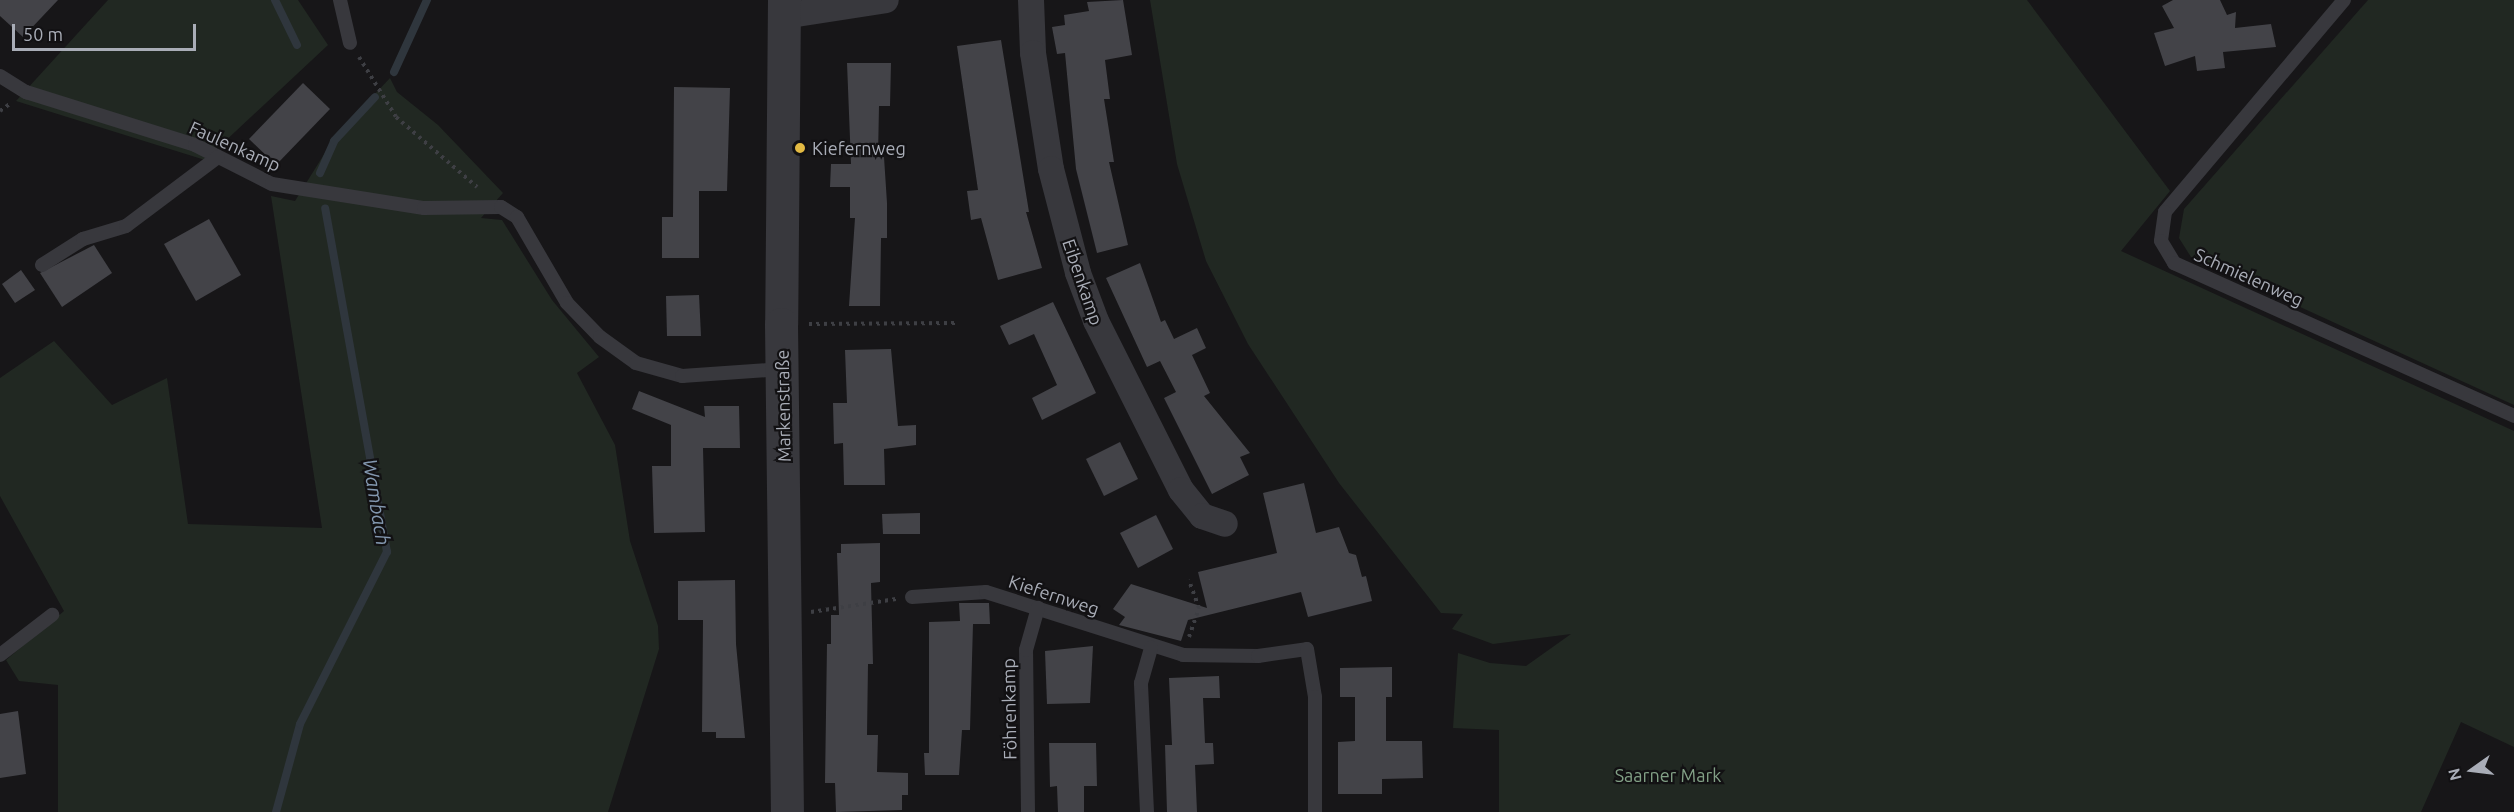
<!DOCTYPE html>
<html>
<head>
<meta charset="utf-8">
<style>
	body { margin:0 }
	#map { position:relative; width:2514px; height:812px; overflow:hidden; background:#171618; font-family:Ubuntu,sans-serif }
	div>[style] { position:absolute }
	.green>* { inset:0; background:#212822 }
	.stream>* { height:8px; margin:-4px; padding:0 4px; transform-origin:4px; border-radius:4px; background:#2f363d }
	.building>* { inset:0; background:#434348 }
	.path>* { height:4px; margin-top:-2px; transform-origin:0; background:repeating-linear-gradient(90deg,#3e3f44 0 3px,transparent 0 7.5px) }
	.service>* { height:14px; margin:-7px; padding:0 7px; transform-origin:7px; border-radius:7px; background:#38383d }
	.minor>* { height:26px; margin:-13px; padding:0 13px; transform-origin:13px; border-radius:13px; background:#38383d }
	.tertiary>* { height:33px; margin:-16.5px; padding:0 16.5px; transform-origin:16.5px; border-radius:16.5px; background:#38383d }
	.dots>* { width:16px; height:16px; translate:-50% -50%; box-sizing:border-box; border:3px solid #121113; border-radius:50% }
	span { translate:-50% -50%; white-space:nowrap; text-align:center; line-height:1.15; -webkit-text-stroke:4.5px #121113; paint-order:stroke }
	.street-label { font-size:18px; color:#a9adb7 }
	.poi-label { font-size:18px; color:#a9adb7 }
	.left { translate:0 -50%; text-align:left }
	.park-label { font-size:18px; color:#82a086 }
	.water-label { font-size:20px; color:#8397af; font-style:italic }
	.north { position:absolute; left:2442px; top:740px; width:60px; height:60px; -webkit-text-stroke:4px #121113; paint-order:stroke; rotate:256deg; font-size:16px; font-weight:700; line-height:24px; text-align:center; color:#a9adb7 }
	.north::after { content:''; display:block; margin:auto; width:21px; height:27px; background:#a9adb7; clip-path:polygon(50% 0,100% 100%,50% 72%,0 100%) }
	.scale { position:absolute; left:12px; top:24px; width:184px; height:27px; box-sizing:border-box; border:3px solid #a9adb7; border-top:0; padding-left:8px; font-size:18px; line-height:21px; white-space:nowrap; color:#a9adb7; -webkit-text-stroke:4px #121113; paint-order:stroke }
</style>
</head>
<body>
<div id="map">
	<div class="green">
		<i style="clip-path:polygon(108px 0,298px 0,328px 45px,205px 160px,16px 101px)"></i>
		<i style="clip-path:polygon(1150px 0,2027px 0,2170px 191px,2121px 251px,2514px 431px,2514px 747px,2461px 722px,2421px 812px,1499px 812px,1499px 730px,1453px 728px,1458px 653px,1490px 663px,1526px 666px,1571px 634px,1493px 644px,1452px 629px,1463px 614px,1441px 613px,1339px 483px,1248px 344px,1206px 261px,1177px 164px)"></i>
		<i style="clip-path:polygon(2368px 0,2514px 0,2514px 405px,2191px 257px,2179px 238px,2184px 209px)"></i>
		<i style="clip-path:polygon(390px 78px,397px 92px,438px 125px,503px 193px,481px 218px,502px 220px,552px 300px,599px 357px,577px 373px,615px 445px,630px 541px,658px 626px,659px 649px,608px 812px,58px 812px,58px 685px,19px 681px,6px 660px,64px 611px,0 496px,0 378px,54px 341px,112px 405px,167px 378px,188px 524px,322px 528px,271px 196px,295px 201px,336px 135px)"></i>
	</div>
	<div class="stream">
		<i style="left:275px;top:0;width:50px;rotate:63.9deg"></i>
		<i style="left:394px;top:72px;width:79px;rotate:-65.4deg"></i>
		<i style="left:320px;top:173px;width:35px;rotate:-66deg"></i>
		<i style="left:334px;top:141px;width:60px;rotate:-47deg"></i>
		<i style="left:276px;top:812px;width:91px;rotate:-74.7deg"></i>
		<i style="left:300px;top:724px;width:193px;rotate:-63.2deg"></i>
		<i style="left:387px;top:552px;width:349px;rotate:-100.2deg"></i>
	</div>
	<div class="building">
		<i style="clip-path:polygon(0 0,58px 0,23px 37px,0 16px)"></i>
		<i style="clip-path:polygon(1123px 0,1132px 55px,1105px 60px,1110px 99px,1104px 99px,1114px 162px,1109px 162px,1128px 245px,1097px 253px,1076px 169px,1065px 53px,1057px 54px,1052px 27px,1065px 25px,1064px 15px,1089px 11px,1087px 2px)"></i>
		<i style="clip-path:polygon(2173px 0,2220px 0,2227px 15px,2236px 12px,2235px 28px,2271px 24px,2276px 47px,2223px 52px,2225px 68px,2197px 71px,2195px 56px,2165px 66px,2154px 33px,2174px 28px,2162px 6px)"></i>
		<i style="clip-path:polygon(1001px 40px,1029px 212px,1026px 212px,1042px 268px,998px 280px,981px 218px,971px 220px,967px 191px,978px 190px,957px 46px)"></i>
		<i style="clip-path:polygon(847px 63px,891px 63px,890px 106px,879px 106px,878px 157px,884px 157px,887px 203px,887px 238px,881px 238px,880px 306px,849px 306px,855px 218px,850px 218px,850px 187px,830px 187px,831px 164px,851px 164px)"></i>
		<i style="clip-path:polygon(303px 83px,330px 109px,276px 165px,249px 139px)"></i>
		<i style="clip-path:polygon(674px 87px,730px 88px,727px 191px,699px 191px,699px 258px,662px 258px,662px 217px,673px 217px)"></i>
		<i style="clip-path:polygon(209px 219px,241px 275px,196px 301px,164px 244px)"></i>
		<i style="clip-path:polygon(94px 245px,112px 273px,62px 307px,40px 273px)"></i>
		<i style="clip-path:polygon(1140px 263px,1161px 322px,1165px 320px,1174px 339px,1197px 328px,1206px 348px,1192px 355px,1210px 393px,1204px 396px,1250px 453px,1240px 457px,1249px 475px,1212px 494px,1164px 398px,1176px 392px,1160px 361px,1147px 367px,1106px 278px)"></i>
		<i style="clip-path:polygon(21px 270px,35px 290px,15px 303px,2px 284px)"></i>
		<i style="clip-path:polygon(699px 295px,701px 336px,667px 336px,666px 296px)"></i>
		<i style="clip-path:polygon(1053px 302px,1096px 393px,1042px 420px,1032px 398px,1057px 385px,1034px 334px,1009px 345px,1000px 326px)"></i>
		<i style="clip-path:polygon(891px 349px,898px 426px,916px 425px,916px 445px,884px 449px,885px 485px,844px 485px,843px 443px,834px 444px,833px 403px,847px 403px,845px 350px)"></i>
		<i style="clip-path:polygon(639px 391px,705px 417px,704px 406px,739px 406px,740px 448px,703px 448px,705px 532px,654px 533px,652px 466px,671px 466px,671px 425px,632px 409px)"></i>
		<i style="clip-path:polygon(1120px 442px,1138px 479px,1104px 496px,1086px 459px)"></i>
		<i style="clip-path:polygon(1304px 483px,1316px 533px,1339px 527px,1349px 553px,1356px 555px,1362px 577px,1366px 576px,1372px 601px,1308px 617px,1301px 592px,1188px 620px,1181px 641px,1119px 625px,1125px 617px,1113px 609px,1131px 584px,1207px 608px,1198px 572px,1277px 553px,1263px 493px)"></i>
		<i style="clip-path:polygon(920px 513px,920px 534px,883px 534px,882px 514px)"></i>
		<i style="clip-path:polygon(1156px 515px,1173px 549px,1138px 568px,1120px 533px)"></i>
		<i style="clip-path:polygon(880px 543px,880px 582px,871px 583px,873px 664px,868px 664px,867px 735px,878px 735px,877px 772px,908px 773px,908px 795px,902px 795px,902px 810px,836px 812px,835px 783px,825px 783px,827px 644px,831px 644px,831px 615px,839px 615px,837px 553px,841px 553px,841px 544px)"></i>
		<i style="clip-path:polygon(735px 580px,736px 644px,745px 738px,716px 738px,716px 732px,702px 732px,703px 620px,678px 620px,678px 581px)"></i>
		<i style="clip-path:polygon(959px 603px,989px 603px,990px 624px,973px 624px,970px 730px,962px 730px,959px 775px,925px 775px,924px 753px,929px 753px,929px 622px,960px 621px)"></i>
		<i style="clip-path:polygon(1093px 646px,1090px 703px,1047px 704px,1045px 651px)"></i>
		<i style="clip-path:polygon(1392px 667px,1392px 697px,1386px 697px,1386px 741px,1422px 741px,1423px 778px,1382px 779px,1382px 794px,1338px 794px,1338px 742px,1355px 741px,1355px 697px,1340px 697px,1340px 668px)"></i>
		<i style="clip-path:polygon(1219px 676px,1220px 698px,1203px 698px,1205px 743px,1213px 743px,1214px 764px,1195px 765px,1197px 812px,1167px 812px,1165px 745px,1172px 745px,1169px 678px)"></i>
		<i style="clip-path:polygon(18px 711px,26px 774px,0 778px,0 714px)"></i>
		<i style="clip-path:polygon(1049px 743px,1096px 743px,1097px 786px,1084px 786px,1084px 812px,1058px 812px,1057px 786px,1050px 787px)"></i>
	</div>
	<div class="path">
		<i style="left:359px;top:57px;width:70px;rotate:58.3deg"></i>
		<i style="left:396px;top:117px;width:107px;rotate:40.8deg"></i>
		<i style="left:0;top:111px;width:14px;rotate:-36deg"></i>
		<i style="left:809px;top:324px;width:147px;rotate:-0.4deg"></i>
		<i style="left:811px;top:612px;width:86px;rotate:-8.7deg"></i>
		<i style="left:1189px;top:637px;width:31px;rotate:-71deg"></i>
		<i style="left:1199px;top:608px;width:30px;rotate:-110deg"></i>
	</div>
	<div class="service">
		<i style="left:340px;top:0;width:44px;rotate:76.9deg"></i>
		<i style="left:2344px;top:0;width:277px;rotate:130.2deg"></i>
		<i style="left:2165px;top:212px;width:29px;rotate:98deg"></i>
		<i style="left:2161px;top:241px;width:26px;rotate:59deg"></i>
		<i style="left:2174px;top:263px;width:373px;rotate:24.2deg"></i>
		<i style="left:0;top:76px;width:31px;rotate:32deg"></i>
		<i style="left:26px;top:92px;width:177px;rotate:17.4deg"></i>
		<i style="left:195px;top:145px;width:86px;rotate:26.9deg"></i>
		<i style="left:272px;top:184px;width:154px;rotate:9deg"></i>
		<i style="left:424px;top:208px;width:77px;rotate:-0.7deg"></i>
		<i style="left:501px;top:207px;width:19px;rotate:32deg"></i>
		<i style="left:517px;top:217px;width:99px;rotate:59.8deg"></i>
		<i style="left:567px;top:303px;width:47px;rotate:45.9deg"></i>
		<i style="left:600px;top:337px;width:44px;rotate:35.8deg"></i>
		<i style="left:636px;top:363px;width:48px;rotate:15.8deg"></i>
		<i style="left:682px;top:376px;width:100px;rotate:-4deg"></i>
		<i style="left:42px;top:265px;width:49px;rotate:-32.4deg"></i>
		<i style="left:83px;top:239px;width:45px;rotate:-16.8deg"></i>
		<i style="left:126px;top:226px;width:115px;rotate:-36.9deg"></i>
		<i style="left:912px;top:597px;width:74px;rotate:-3.9deg"></i>
		<i style="left:986px;top:592px;width:207px;rotate:17.7deg"></i>
		<i style="left:1183px;top:655px;width:75px;rotate:0.8deg"></i>
		<i style="left:1258px;top:656px;width:49px;rotate:-8.1deg"></i>
		<i style="left:1307px;top:649px;width:49px;rotate:80.5deg"></i>
		<i style="left:1315px;top:697px;width:115px;rotate:90deg"></i>
		<i style="left:0;top:655px;width:66px;rotate:-37.6deg"></i>
		<i style="left:1028px;top:812px;width:162px;rotate:-90.7deg"></i>
		<i style="left:1026px;top:650px;width:44px;rotate:-74.1deg"></i>
		<i style="left:1147px;top:812px;width:129px;rotate:-92.7deg"></i>
		<i style="left:1141px;top:683px;width:37px;rotate:-74deg"></i>
	</div>
	<div class="minor">
		<i style="left:1031px;top:0;width:53px;rotate:87.8deg"></i>
		<i style="left:1033px;top:53px;width:117px;rotate:81.2deg"></i>
		<i style="left:1051px;top:169px;width:107px;rotate:75.4deg"></i>
		<i style="left:1078px;top:273px;width:51px;rotate:69.4deg"></i>
		<i style="left:1096px;top:321px;width:189px;rotate:63.3deg"></i>
		<i style="left:1181px;top:490px;width:33px;rotate:51deg"></i>
		<i style="left:1202px;top:516px;width:24px;rotate:19deg"></i>
		<i style="left:784px;top:16px;width:103px;rotate:-8.9deg"></i>
	</div>
	<div class="tertiary">
		<i style="left:784px;top:0;width:324px;rotate:90.5deg"></i>
		<i style="left:781px;top:324px;width:488px;rotate:89.3deg"></i>
	</div>
	<div class="dots">
		<i style="left:800px;top:148px;background:#e3ba43"></i>
	</div>
	<div class="street-label">
		<span style="left:235px;top:146px;rotate:24deg">Faulenkamp</span>
		<span style="left:2249px;top:277px;rotate:24deg">Schmielenweg</span>
		<span style="left:1083px;top:282px;rotate:71deg">Eibenkamp</span>
		<span style="left:783px;top:406px;rotate:-91deg">Markenstraße</span>
		<span style="left:1054px;top:595px;rotate:18deg">Kiefernweg</span>
		<span style="left:1009px;top:709px;rotate:-91deg">Föhrenkamp</span>
	</div>
	<div class="poi-label">
		<span class="left" style="left:812px;top:148px">Kiefernweg</span>
	</div>
	<div class="park-label">
		<span style="left:1668px;top:775px">Saarner Mark</span>
	</div>
	<div class="water-label">
		<span style="left:377px;top:502px;rotate:81deg">Wambach</span>
	</div>
	<div class="north">N</div>
	<div class="scale">50 m</div>
</div>
</body>
</html>
